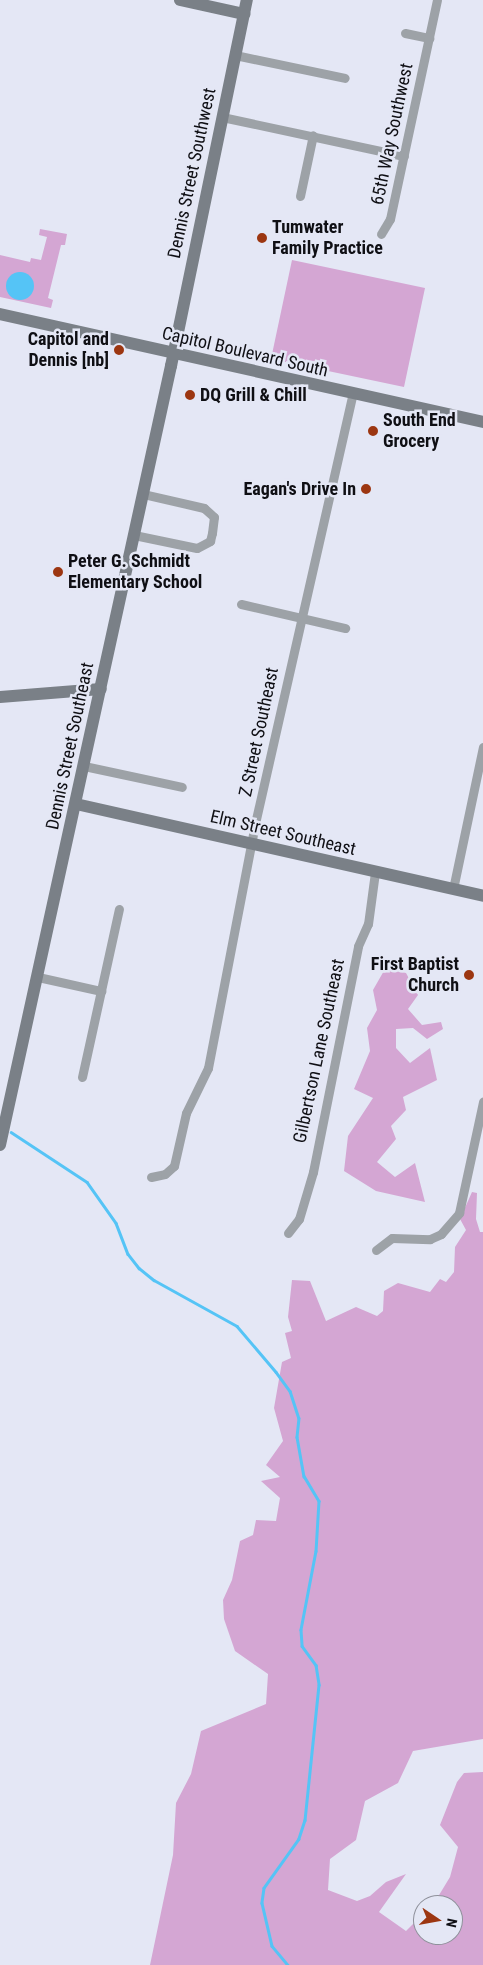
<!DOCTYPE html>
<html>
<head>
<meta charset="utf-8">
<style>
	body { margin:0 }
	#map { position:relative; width:483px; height:1965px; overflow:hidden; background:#e4e7f5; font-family:"Roboto Condensed",sans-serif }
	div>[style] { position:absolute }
	.green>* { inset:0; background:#d4a6d3 }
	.water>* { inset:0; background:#55c4f6 }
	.round { border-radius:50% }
	.stream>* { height:2.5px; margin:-1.25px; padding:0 1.25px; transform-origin:1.25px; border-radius:1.25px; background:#55c4f6 }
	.street>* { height:9px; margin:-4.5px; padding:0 4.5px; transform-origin:4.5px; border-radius:4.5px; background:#9da2a7 }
	.secondary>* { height:12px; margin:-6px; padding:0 6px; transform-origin:6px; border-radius:6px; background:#7a8087 }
	.dots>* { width:14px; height:14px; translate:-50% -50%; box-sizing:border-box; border:2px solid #e4e7f5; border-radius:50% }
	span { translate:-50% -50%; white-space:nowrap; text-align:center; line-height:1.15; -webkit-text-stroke:5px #e4e7f5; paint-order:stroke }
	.street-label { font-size:18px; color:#0f0f14 }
	.poi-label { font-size:18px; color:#0f0f14; font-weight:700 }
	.left { translate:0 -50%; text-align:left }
	.right { translate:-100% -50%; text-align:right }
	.north { position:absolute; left:413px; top:1895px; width:50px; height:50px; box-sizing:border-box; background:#e4e7f5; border:1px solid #8f919b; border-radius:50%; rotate:102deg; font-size:14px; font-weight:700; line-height:20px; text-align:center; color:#0f0f14 }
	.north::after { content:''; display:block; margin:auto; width:18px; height:22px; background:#9c3611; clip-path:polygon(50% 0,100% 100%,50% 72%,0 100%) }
</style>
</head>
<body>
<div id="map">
	<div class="green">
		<i style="clip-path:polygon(40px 229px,67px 234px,65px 245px,61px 245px,48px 298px,53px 300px,51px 308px,0 297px,0 255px,30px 262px,31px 258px,41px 260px,47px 237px,39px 235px)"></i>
		<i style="clip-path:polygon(292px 260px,425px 288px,404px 387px,271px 359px)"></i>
		<i style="clip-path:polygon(385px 969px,406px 973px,418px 995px,408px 1009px,422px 1025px,441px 1022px,443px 1029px,427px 1039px,413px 1028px,396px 1029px,396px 1048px,410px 1063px,430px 1048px,437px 1080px,403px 1097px,406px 1110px,391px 1126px,396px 1139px,377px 1162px,395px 1177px,415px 1163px,425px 1202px,376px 1191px,344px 1171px,348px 1136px,373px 1098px,354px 1089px,370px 1051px,367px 1028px,377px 1010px,373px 990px)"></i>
		<i style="clip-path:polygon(472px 1192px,477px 1193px,476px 1219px,480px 1232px,483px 1232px,483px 1739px,413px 1751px,398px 1783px,365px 1801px,356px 1840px,330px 1859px,328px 1890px,357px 1901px,370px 1896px,386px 1882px,406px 1874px,379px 1912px,406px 1931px,423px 1914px,423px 1935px,453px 1935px,453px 1905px,433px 1905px,450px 1877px,458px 1847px,440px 1825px,457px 1782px,464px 1773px,483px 1772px,483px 1965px,150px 1965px,173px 1855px,176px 1803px,191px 1774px,201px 1731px,266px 1704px,268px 1674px,235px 1651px,224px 1619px,223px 1600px,232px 1580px,240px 1541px,253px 1535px,256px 1520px,276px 1521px,280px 1498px,261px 1481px,280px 1477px,266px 1465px,283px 1441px,274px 1408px,282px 1362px,291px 1358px,285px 1333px,292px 1331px,288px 1317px,292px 1280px,310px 1281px,326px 1321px,356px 1307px,377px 1316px,383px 1311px,384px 1291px,398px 1283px,430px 1292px,440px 1279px,446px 1282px,454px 1272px,455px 1247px,466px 1230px,460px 1219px)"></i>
	</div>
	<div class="water">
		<i class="round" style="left:6px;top:272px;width:28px;height:28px"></i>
	</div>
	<div class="stream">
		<i style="left:11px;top:1132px;width:91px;rotate:33.3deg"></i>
		<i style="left:87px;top:1182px;width:50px;rotate:54.7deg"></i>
		<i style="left:116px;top:1223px;width:33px;rotate:69deg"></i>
		<i style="left:128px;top:1254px;width:18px;rotate:52deg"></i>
		<i style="left:139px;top:1268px;width:19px;rotate:39deg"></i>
		<i style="left:154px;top:1280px;width:95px;rotate:29deg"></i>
		<i style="left:237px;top:1326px;width:60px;rotate:49.7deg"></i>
		<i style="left:276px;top:1372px;width:24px;rotate:54deg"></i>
		<i style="left:290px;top:1391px;width:28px;rotate:72deg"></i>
		<i style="left:299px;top:1418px;width:19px;rotate:96deg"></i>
		<i style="left:297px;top:1437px;width:40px;rotate:80deg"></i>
		<i style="left:304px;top:1476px;width:29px;rotate:59deg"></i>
		<i style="left:319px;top:1501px;width:50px;rotate:93.4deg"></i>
		<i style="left:316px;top:1551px;width:80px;rotate:100.8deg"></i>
		<i style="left:301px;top:1630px;width:16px;rotate:86deg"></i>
		<i style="left:302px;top:1646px;width:24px;rotate:54deg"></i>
		<i style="left:316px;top:1665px;width:20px;rotate:81deg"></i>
		<i style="left:319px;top:1685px;width:136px;rotate:95.9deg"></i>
		<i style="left:305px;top:1820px;width:20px;rotate:108deg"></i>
		<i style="left:299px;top:1839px;width:60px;rotate:125.5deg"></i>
		<i style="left:264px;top:1888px;width:15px;rotate:98deg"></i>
		<i style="left:262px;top:1903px;width:44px;rotate:76.9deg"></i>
		<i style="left:272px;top:1946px;width:25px;rotate:50deg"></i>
	</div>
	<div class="street">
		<i style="left:405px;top:33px;width:25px;rotate:12deg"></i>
		<i style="left:235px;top:55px;width:112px;rotate:11.8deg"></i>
		<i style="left:222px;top:117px;width:186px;rotate:12.1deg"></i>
		<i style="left:300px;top:196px;width:62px;rotate:-78deg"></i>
		<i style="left:381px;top:234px;width:17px;rotate:-59deg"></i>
		<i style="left:390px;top:219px;width:224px;rotate:-77.9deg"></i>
		<i style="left:134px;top:535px;width:64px;rotate:11.7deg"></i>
		<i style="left:197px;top:548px;width:15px;rotate:-28deg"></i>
		<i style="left:210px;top:541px;width:8px;rotate:-76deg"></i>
		<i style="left:212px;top:533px;width:16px;rotate:-83deg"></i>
		<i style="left:214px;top:517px;width:13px;rotate:-138deg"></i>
		<i style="left:204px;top:508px;width:63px;rotate:-167.1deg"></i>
		<i style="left:241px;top:604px;width:107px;rotate:13deg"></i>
		<i style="left:84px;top:766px;width:100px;rotate:12.1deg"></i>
		<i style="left:453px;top:889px;width:145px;rotate:-78.1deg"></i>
		<i style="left:38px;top:977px;width:65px;rotate:12.5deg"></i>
		<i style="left:82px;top:1077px;width:172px;rotate:-77.6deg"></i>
		<i style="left:151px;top:1177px;width:14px;rotate:-12deg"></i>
		<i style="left:165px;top:1174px;width:12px;rotate:-42deg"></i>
		<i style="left:174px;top:1166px;width:54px;rotate:-77.2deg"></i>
		<i style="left:186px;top:1113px;width:50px;rotate:-63.9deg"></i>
		<i style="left:208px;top:1068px;width:244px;rotate:-79.1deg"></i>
		<i style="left:254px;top:828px;width:445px;rotate:-77.2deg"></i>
		<i style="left:288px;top:1233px;width:18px;rotate:-52deg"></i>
		<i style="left:299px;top:1219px;width:49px;rotate:-73.4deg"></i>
		<i style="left:313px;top:1172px;width:230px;rotate:-78.7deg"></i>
		<i style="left:358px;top:946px;width:24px;rotate:-66deg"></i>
		<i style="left:368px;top:924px;width:52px;rotate:-82.3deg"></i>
		<i style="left:376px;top:1250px;width:20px;rotate:-37deg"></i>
		<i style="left:392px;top:1238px;width:38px;rotate:2deg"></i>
		<i style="left:430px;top:1239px;width:12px;rotate:-24deg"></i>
		<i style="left:441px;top:1234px;width:28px;rotate:-49deg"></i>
		<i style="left:459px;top:1213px;width:114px;rotate:-77.8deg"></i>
	</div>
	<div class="secondary">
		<i style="left:180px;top:0;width:66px;rotate:12.3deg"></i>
		<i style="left:0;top:314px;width:495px;rotate:12.6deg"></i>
		<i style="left:0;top:697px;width:101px;rotate:-4.5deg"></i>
		<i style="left:76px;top:804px;width:417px;rotate:12.7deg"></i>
		<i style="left:0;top:1145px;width:798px;rotate:-77.62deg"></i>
		<i style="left:171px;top:366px;width:374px;rotate:-78.3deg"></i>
	</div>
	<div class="dots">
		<i style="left:262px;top:238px;background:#9c3611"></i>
		<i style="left:119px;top:350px;background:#9c3611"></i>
		<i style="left:190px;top:395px;background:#9c3611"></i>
		<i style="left:373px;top:431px;background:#9c3611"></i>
		<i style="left:366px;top:489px;background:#9c3611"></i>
		<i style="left:58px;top:572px;background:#9c3611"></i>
		<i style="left:469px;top:975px;background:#9c3611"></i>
	</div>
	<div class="street-label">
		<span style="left:392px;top:134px;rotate:-78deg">65th Way Southwest</span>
		<span style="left:192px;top:173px;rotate:-78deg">Dennis Street Southwest</span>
		<span style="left:245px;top:352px;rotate:13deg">Capitol Boulevard South</span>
		<span style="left:259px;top:732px;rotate:-78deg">Z Street Southeast</span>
		<span style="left:70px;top:746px;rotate:-78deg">Dennis Street Southeast</span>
		<span style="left:283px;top:833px;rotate:13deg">Elm Street Southeast</span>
		<span style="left:319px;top:1051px;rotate:-78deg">Gilbertson Lane Southeast</span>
	</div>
	<div class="poi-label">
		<span class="left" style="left:272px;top:238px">Tumwater<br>Family Practice</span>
		<span class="right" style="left:109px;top:350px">Capitol and<br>Dennis [nb]</span>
		<span class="left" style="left:200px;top:395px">DQ Grill &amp; Chill</span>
		<span class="left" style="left:383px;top:431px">South End<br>Grocery</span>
		<span class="right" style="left:356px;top:489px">Eagan's Drive In</span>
		<span class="left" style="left:68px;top:572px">Peter G. Schmidt<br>Elementary School</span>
		<span class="right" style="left:459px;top:975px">First Baptist<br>Church</span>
	</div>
	<div class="north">N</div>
</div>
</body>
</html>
